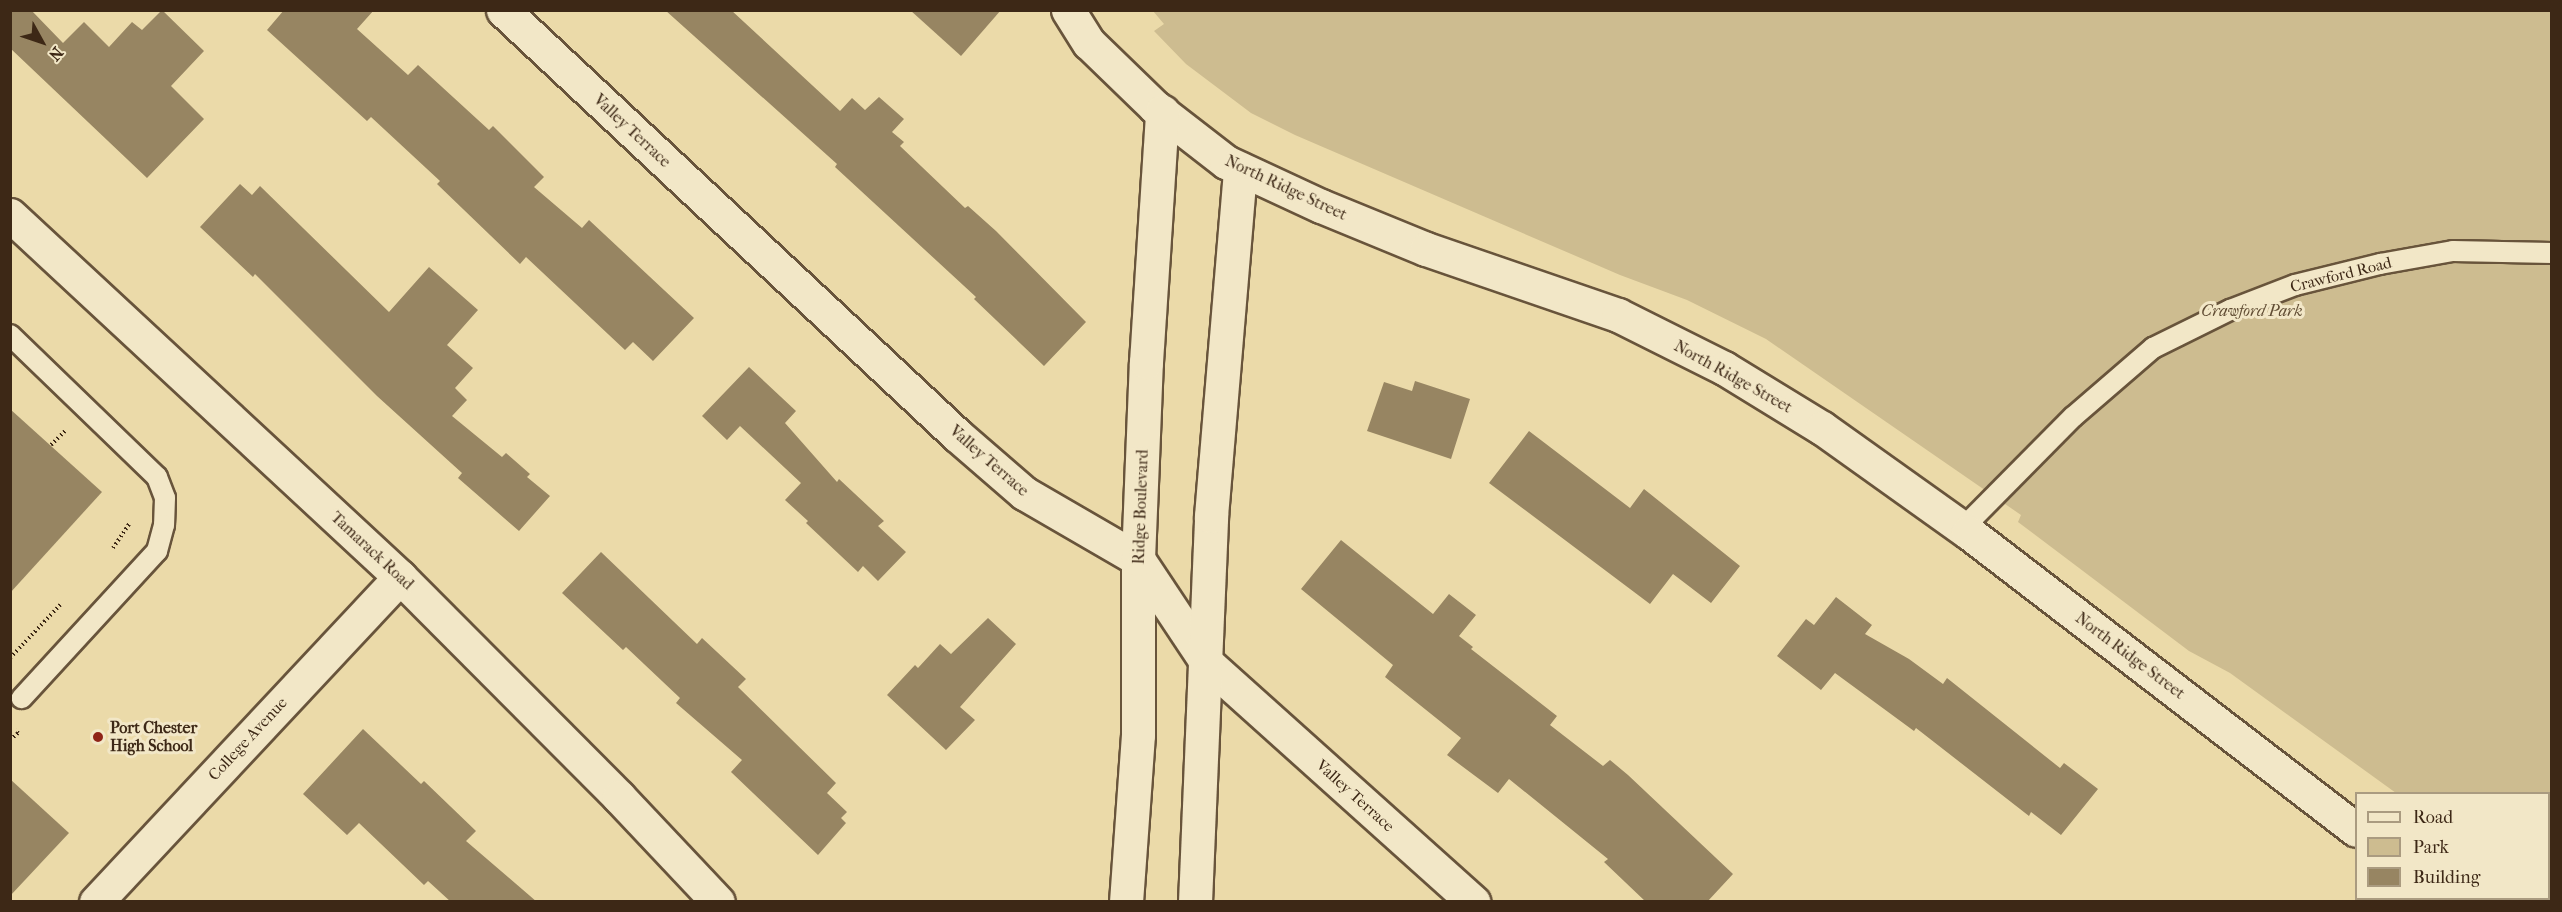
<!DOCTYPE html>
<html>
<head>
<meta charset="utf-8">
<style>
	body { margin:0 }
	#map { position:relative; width:2562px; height:912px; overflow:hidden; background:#ebdaa9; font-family:"IM FELL French Canon",serif }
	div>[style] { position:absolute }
	.green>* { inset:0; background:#cdbc90 }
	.building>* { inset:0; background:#978562 }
	.path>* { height:4px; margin-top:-2px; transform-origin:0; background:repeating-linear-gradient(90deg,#3d2816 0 1.5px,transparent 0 4.5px) }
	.roads { filter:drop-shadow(2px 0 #68543b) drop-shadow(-2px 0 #68543b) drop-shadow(0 2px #68543b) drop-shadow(0 -2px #68543b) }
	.lane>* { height:20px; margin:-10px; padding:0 10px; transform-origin:10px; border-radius:10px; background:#f2e7c7 }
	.street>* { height:33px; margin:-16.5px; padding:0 16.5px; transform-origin:16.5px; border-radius:16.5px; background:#f2e7c7 }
	.secondary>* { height:33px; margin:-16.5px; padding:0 16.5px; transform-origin:16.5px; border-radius:16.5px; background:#f2e7c7 }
	.dots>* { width:16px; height:16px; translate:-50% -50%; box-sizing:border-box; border:3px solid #f2e7c7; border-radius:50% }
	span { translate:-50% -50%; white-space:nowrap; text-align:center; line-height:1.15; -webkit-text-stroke:6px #f2e7c7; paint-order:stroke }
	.street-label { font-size:16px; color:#3d2816 }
	.park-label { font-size:16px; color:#614d34; font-style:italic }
	.poi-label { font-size:16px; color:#3d2816; font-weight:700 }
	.left { translate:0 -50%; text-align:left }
	.frame { position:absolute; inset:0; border:12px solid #3d2816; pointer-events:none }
	.legend { position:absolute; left:2355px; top:792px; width:195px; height:108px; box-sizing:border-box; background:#f2e7c7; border:2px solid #aa9b80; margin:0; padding:8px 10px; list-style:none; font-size:18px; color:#3d2816 }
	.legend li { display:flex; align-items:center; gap:12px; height:30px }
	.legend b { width:30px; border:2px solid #aa9b80 }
	.north { position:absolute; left:12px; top:12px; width:60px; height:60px; -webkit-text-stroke:4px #f2e7c7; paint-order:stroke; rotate:130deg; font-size:16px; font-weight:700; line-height:24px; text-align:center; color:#3d2816 }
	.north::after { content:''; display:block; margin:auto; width:21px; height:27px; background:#3d2816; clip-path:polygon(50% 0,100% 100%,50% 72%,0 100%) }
</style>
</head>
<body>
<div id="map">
	<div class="green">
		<i style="clip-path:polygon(1153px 11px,2551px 11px,2551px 901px,2545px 899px,2548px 898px,2548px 794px,2396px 793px,2230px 673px,2189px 651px,2018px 522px,2021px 515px,1766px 339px,1687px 300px,1620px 275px,1295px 135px,1251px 113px,1186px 64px,1154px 31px,1164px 24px)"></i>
	</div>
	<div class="building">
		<i style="clip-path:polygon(10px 10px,31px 10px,63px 43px,84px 22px,109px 47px,132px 22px,142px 30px,162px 10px,204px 51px,171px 86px,204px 119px,147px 178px,10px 48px)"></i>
		<i style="clip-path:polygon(284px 10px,374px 10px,357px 29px,408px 75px,418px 65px,489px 130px,493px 126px,544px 177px,534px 187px,582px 228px,589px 220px,694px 318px,653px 361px,633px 342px,625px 350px,526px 257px,520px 264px,437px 184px,440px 181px,371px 117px,367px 121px,267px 30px)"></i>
		<i style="clip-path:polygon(665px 10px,731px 10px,840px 111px,852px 98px,865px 110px,879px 97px,904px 119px,892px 132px,904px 142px,900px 146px,965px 208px,968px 206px,996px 231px,1086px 322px,1044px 366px,974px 299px,976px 297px,835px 167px,837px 164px)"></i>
		<i style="clip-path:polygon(910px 10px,1001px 10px,961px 56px)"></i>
		<i style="clip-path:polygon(240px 184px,252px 195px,260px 186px,389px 312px,429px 267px,478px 310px,447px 345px,473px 368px,455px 388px,467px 400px,452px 416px,502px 457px,506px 453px,530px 474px,527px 477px,550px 496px,519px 531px,458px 478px,462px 473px,377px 396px,255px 274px,253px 277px,200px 227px)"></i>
		<i style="clip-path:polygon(749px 367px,796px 411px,785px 423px,837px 482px,839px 479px,884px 521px,878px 526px,906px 552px,878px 581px,863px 566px,858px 572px,806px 523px,808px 521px,785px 500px,801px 483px,740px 426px,727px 440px,702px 416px)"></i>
		<i style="clip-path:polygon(1415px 381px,1470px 399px,1451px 459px,1367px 431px,1384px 382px,1412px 391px)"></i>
		<i style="clip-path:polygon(10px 409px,102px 492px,10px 593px)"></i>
		<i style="clip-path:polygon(1529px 431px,1630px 508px,1644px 489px,1740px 566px,1711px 603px,1673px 574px,1650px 604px,1489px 483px)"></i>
		<i style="clip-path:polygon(1341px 540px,1433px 614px,1449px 594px,1476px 615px,1459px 636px,1473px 647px,1471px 649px,1557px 716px,1550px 725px,1603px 766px,1610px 760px,1628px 775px,1733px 874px,1707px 902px,1646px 902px,1604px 862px,1608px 859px,1509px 779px,1498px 793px,1447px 755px,1461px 738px,1385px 677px,1393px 665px,1301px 589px)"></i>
		<i style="clip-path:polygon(601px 552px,697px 644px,702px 638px,746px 679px,738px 687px,836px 783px,827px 793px,847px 812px,841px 818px,846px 823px,818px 855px,731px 772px,742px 760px,676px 703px,680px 698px,626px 647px,623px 650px,562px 593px)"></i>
		<i style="clip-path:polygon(1836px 597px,1872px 625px,1865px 634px,1909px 659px,1943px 684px,1947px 678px,2060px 768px,2064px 763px,2098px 789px,2061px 835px,2031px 812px,2029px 816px,1916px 728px,1914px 731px,1835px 673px,1821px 690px,1777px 656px,1806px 619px,1814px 625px)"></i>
		<i style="clip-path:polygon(988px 618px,1016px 644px,960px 707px,975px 720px,946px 750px,887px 695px,915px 665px,918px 668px,940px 644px,951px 654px)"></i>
		<i style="clip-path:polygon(363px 729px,421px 784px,424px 781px,476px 831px,466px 841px,537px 902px,451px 902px,428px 881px,424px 885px,359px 823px,347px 835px,303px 794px)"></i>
		<i style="clip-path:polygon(10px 779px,69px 833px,10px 896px)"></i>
	</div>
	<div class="path">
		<i style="left:51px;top:445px;width:20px;rotate:-45deg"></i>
		<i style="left:113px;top:548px;width:29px;rotate:-56deg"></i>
		<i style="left:10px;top:658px;width:74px;rotate:-46.6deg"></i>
		<i style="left:10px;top:740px;width:11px;rotate:-41deg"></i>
		<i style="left:18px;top:733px;width:4px;rotate:-124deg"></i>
	</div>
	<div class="roads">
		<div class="lane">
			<i style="left:10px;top:335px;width:204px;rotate:44deg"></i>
			<i style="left:157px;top:477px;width:22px;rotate:69deg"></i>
			<i style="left:165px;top:498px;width:27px;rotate:92deg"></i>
			<i style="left:164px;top:525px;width:27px;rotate:105deg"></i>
			<i style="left:157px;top:551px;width:200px;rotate:132.6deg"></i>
			<i style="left:1963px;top:528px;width:156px;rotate:-45.3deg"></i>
			<i style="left:2073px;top:417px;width:106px;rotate:-40.8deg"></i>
			<i style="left:2153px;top:348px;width:86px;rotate:-26.3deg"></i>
			<i style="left:2230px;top:310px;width:70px;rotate:-21deg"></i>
			<i style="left:2295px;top:285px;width:88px;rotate:-13.9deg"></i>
			<i style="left:2380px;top:264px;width:74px;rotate:-10.1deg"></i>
			<i style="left:2453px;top:251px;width:99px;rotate:1.2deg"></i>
		</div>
		<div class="street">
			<i style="left:503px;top:10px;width:622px;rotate:43.11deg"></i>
			<i style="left:957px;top:435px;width:89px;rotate:40.9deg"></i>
			<i style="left:1024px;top:493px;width:132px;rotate:30.1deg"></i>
			<i style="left:1138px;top:559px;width:125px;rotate:56.4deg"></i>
			<i style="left:1207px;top:663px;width:358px;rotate:41.9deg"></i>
			<i style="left:10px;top:215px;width:532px;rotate:42.87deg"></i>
			<i style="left:400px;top:577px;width:310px;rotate:45.1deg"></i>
			<i style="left:619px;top:797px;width:144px;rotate:46.7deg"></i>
			<i style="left:96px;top:902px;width:445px;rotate:-46.9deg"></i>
		</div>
		<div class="secondary">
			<i style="left:1068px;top:10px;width:39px;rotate:58deg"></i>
			<i style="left:1089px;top:43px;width:92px;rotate:44.1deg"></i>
			<i style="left:1155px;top:107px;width:90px;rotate:37.8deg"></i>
			<i style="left:1226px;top:162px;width:105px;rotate:24.9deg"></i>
			<i style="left:1321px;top:206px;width:113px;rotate:22.3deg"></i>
			<i style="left:1426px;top:249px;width:203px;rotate:19deg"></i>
			<i style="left:1618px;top:315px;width:119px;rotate:26.6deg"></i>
			<i style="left:1724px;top:368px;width:115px;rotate:31.5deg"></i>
			<i style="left:1822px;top:428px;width:179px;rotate:35.5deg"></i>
			<i style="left:1968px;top:532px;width:489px;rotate:37.5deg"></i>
			<i style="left:2446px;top:898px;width:6px;rotate:45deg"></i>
			<i style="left:1126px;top:902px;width:167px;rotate:-85.9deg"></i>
			<i style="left:1138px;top:735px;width:176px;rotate:-90deg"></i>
			<i style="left:1138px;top:559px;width:197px;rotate:-87.7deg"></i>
			<i style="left:1146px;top:362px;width:251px;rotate:-86.3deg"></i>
			<i style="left:1195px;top:902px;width:386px;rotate:-87.6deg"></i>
			<i style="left:1211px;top:516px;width:348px;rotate:-85.2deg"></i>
		</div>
	</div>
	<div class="dots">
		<i style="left:98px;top:737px;background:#8f2418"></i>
	</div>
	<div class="street-label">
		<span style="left:632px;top:131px;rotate:43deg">Valley Terrace</span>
		<span style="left:1286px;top:188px;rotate:25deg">North Ridge Street</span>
		<span style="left:2341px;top:275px;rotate:-14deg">Crawford Road</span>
		<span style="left:1733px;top:377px;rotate:29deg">North Ridge Street</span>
		<span style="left:989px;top:461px;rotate:41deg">Valley Terrace</span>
		<span style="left:1141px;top:507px;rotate:-88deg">Ridge Boulevard</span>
		<span style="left:372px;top:551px;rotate:43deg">Tamarack Road</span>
		<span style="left:2130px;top:656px;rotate:37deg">North Ridge Street</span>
		<span style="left:248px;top:739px;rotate:-47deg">College Avenue</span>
		<span style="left:1355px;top:796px;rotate:42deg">Valley Terrace</span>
	</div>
	<div class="park-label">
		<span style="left:2252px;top:311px">Crawford Park</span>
	</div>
	<div class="poi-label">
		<span class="left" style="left:110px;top:737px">Port Chester<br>High School</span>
	</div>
	<div class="frame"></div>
	<ul class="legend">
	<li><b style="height:8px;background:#f2e7c7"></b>Road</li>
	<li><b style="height:16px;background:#cdbc90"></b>Park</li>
	<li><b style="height:16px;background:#978562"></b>Building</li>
	</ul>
	<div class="north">N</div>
</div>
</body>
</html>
